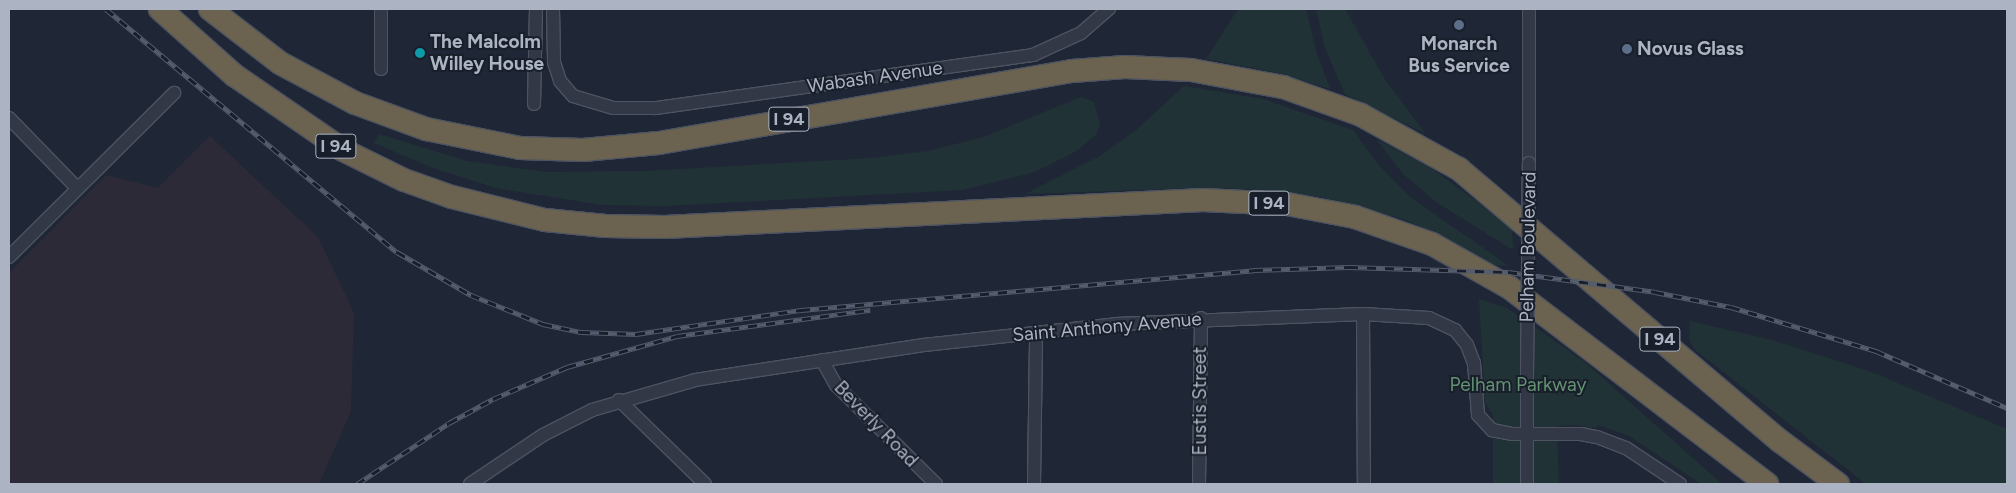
<!DOCTYPE html>
<html>
<head>
<meta charset="utf-8">
<style>
	body { margin:0 }
	#map { position:relative; width:2016px; height:493px; overflow:hidden; background:#1f2635; font-family:Figtree,sans-serif }
	div>[style] { position:absolute }
	.medical>* { inset:0; background:#2d2a37 }
	.green>* { inset:0; background:#213236 }
	.roads { filter:drop-shadow(1px 0 #4d5361) drop-shadow(-1px 0 #4d5361) drop-shadow(0 1px #4d5361) drop-shadow(0 -1px #4d5361) }
	.street>* { height:12px; margin:-6px; padding:0 6px; transform-origin:6px; border-radius:6px; background:#323845 }
	.highway>* { height:22px; margin:-11px; padding:0 11px; transform-origin:11px; border-radius:11px; background:#6b634f }
	.rail>* { height:5px; margin-top:-2.5px; transform-origin:0; background:repeating-linear-gradient(90deg,#181e2a 0 9px,#545c6d 0 18px); box-sizing:border-box; border-block:1px solid #545c6d }
	.bridges { filter:drop-shadow(1px 0 #4d5361) drop-shadow(-1px 0 #4d5361) drop-shadow(0 1px #4d5361) drop-shadow(0 -1px #4d5361) }
	.street-bridge>* { height:12px; margin:-6px; padding:0 6px; transform-origin:6px; border-radius:6px; background:#323845 }
	.dots>* { width:14px; height:14px; translate:-50% -50%; box-sizing:border-box; border:2px solid #181e2a; border-radius:50% }
	span { translate:-50% -50%; white-space:nowrap; text-align:center; line-height:1.15; -webkit-text-stroke:4px #181e2a; paint-order:stroke }
	.shield-label span { padding:1px 4px; background:#181e2a; border:1px solid; border-radius:4px; -webkit-text-stroke-width:0 }
	.shield-label { font-size:18px; color:#acb3c3; font-weight:700 }
	.poi-label { font-size:19px; color:#acb3c3; font-weight:700 }
	.left { translate:0 -50%; text-align:left }
	.street-label { font-size:19px; color:#acb3c3 }
	.park-label { font-size:19px; color:#649273 }
	.frame { position:absolute; inset:0; border:10px solid #acb3c3; pointer-events:none }
</style>
</head>
<body>
<div id="map">
	<div class="medical">
		<i style="clip-path:polygon(210px 136px,318px 237px,354px 313px,351px 411px,319px 484px,9px 484px,9px 273px,106px 175px,158px 188px)"></i>
	</div>
	<div class="green">
		<i style="clip-path:polygon(1238px 9px,1306px 9px,1316px 51px,1330px 89px,1278px 73px,1206px 59px)"></i>
		<i style="clip-path:polygon(1316px 9px,1345px 9px,1384px 78px,1426px 134px,1345px 94px,1325px 48px)"></i>
		<i style="clip-path:polygon(1184px 86px,1263px 99px,1353px 130px,1376px 162px,1410px 197px,1509px 266px,1494px 265px,1448px 239px,1403px 219px,1320px 197px,1246px 189px,1202px 188px,1025px 194px,1098px 157px,1134px 132px)"></i>
		<i style="clip-path:polygon(1081px 97px,1094px 102px,1100px 126px,1096px 135px,1075px 152px,1035px 172px,962px 190px,665px 206px,602px 205px,496px 188px,433px 168px,374px 143px,379px 134px,467px 161px,545px 172px,646px 171px,872px 158px,928px 151px,983px 137px)"></i>
		<i style="clip-path:polygon(1376px 139px,1427px 165px,1479px 203px,1512px 229px,1513px 250px,1436px 202px,1403px 174px)"></i>
		<i style="clip-path:polygon(1479px 299px,1507px 308px,1586px 363px,1722px 484px,1701px 484px,1629px 436px,1613px 430px,1598px 425px,1596px 428px,1575px 425px,1557px 426px,1559px 484px,1493px 484px,1493px 414px,1485px 403px)"></i>
		<i style="clip-path:polygon(1690px 321px,1772px 340px,1869px 371px,2007px 429px,2007px 484px,1866px 484px,1694px 349px,1689px 339px)"></i>
	</div>
	<div class="roads">
		<div class="street">
			<i style="left:553px;top:9px;width:53px;rotate:88.9deg"></i>
			<i style="left:554px;top:62px;width:20px;rotate:72deg"></i>
			<i style="left:560px;top:81px;width:20px;rotate:49deg"></i>
			<i style="left:573px;top:96px;width:42px;rotate:16.7deg"></i>
			<i style="left:613px;top:108px;width:43px"></i>
			<i style="left:656px;top:108px;width:381px;rotate:-8deg"></i>
			<i style="left:1033px;top:55px;width:53px;rotate:-24.6deg"></i>
			<i style="left:1081px;top:33px;width:37px;rotate:-41deg"></i>
			<i style="left:381px;top:69px;width:60px;rotate:-90deg"></i>
			<i style="left:534px;top:104px;width:95px;rotate:-88.8deg"></i>
			<i style="left:9px;top:118px;width:98px;rotate:45.8deg"></i>
			<i style="left:1529px;top:163px;width:154px;rotate:-90deg"></i>
			<i style="left:9px;top:257px;width:233px;rotate:-44.8deg"></i>
			<i style="left:1363px;top:314px;width:170px;rotate:89.7deg"></i>
			<i style="left:822px;top:360px;width:29px;rotate:61deg"></i>
			<i style="left:836px;top:385px;width:141px;rotate:44.7deg"></i>
			<i style="left:619px;top:400px;width:120px;rotate:44.3deg"></i>
			<i style="left:470px;top:484px;width:88px;rotate:-33.9deg"></i>
			<i style="left:543px;top:435px;width:55px;rotate:-27deg"></i>
			<i style="left:592px;top:410px;width:107px;rotate:-16.2deg"></i>
			<i style="left:695px;top:380px;width:232px;rotate:-8.7deg"></i>
			<i style="left:924px;top:345px;width:193px;rotate:-6.2deg"></i>
			<i style="left:1116px;top:324px;width:247px;rotate:-2.3deg"></i>
			<i style="left:1363px;top:314px;width:66px;rotate:3.5deg"></i>
			<i style="left:1429px;top:318px;width:29px;rotate:25deg"></i>
			<i style="left:1455px;top:330px;width:19px;rotate:51deg"></i>
			<i style="left:1467px;top:345px;width:19px;rotate:69deg"></i>
			<i style="left:1474px;top:363px;width:52px;rotate:85.6deg"></i>
			<i style="left:1478px;top:415px;width:21px;rotate:47deg"></i>
			<i style="left:1492px;top:430px;width:20px;rotate:11deg"></i>
			<i style="left:1512px;top:434px;width:69px"></i>
			<i style="left:1581px;top:434px;width:16px;rotate:11deg"></i>
			<i style="left:1597px;top:437px;width:31px;rotate:21deg"></i>
			<i style="left:1626px;top:448px;width:65px;rotate:33.7deg"></i>
			<i style="left:1034px;top:484px;width:151px;rotate:-89.2deg"></i>
			<i style="left:1199px;top:484px;width:166px;rotate:-89.3deg"></i>
			<i style="left:1527px;top:484px;width:107px;rotate:-90deg"></i>
		</div>
		<div class="highway">
			<i style="left:160px;top:9px;width:99px;rotate:41.7deg"></i>
			<i style="left:234px;top:75px;width:132px;rotate:34.5deg"></i>
			<i style="left:343px;top:150px;width:68px;rotate:26.2deg"></i>
			<i style="left:404px;top:180px;width:51px;rotate:19.5deg"></i>
			<i style="left:452px;top:197px;width:96px;rotate:13.9deg"></i>
			<i style="left:545px;top:220px;width:61px;rotate:5.6deg"></i>
			<i style="left:606px;top:226px;width:59px;rotate:1deg"></i>
			<i style="left:665px;top:227px;width:539px;rotate:-2.87deg"></i>
			<i style="left:1203px;top:200px;width:84px;rotate:2.7deg"></i>
			<i style="left:1287px;top:204px;width:69px;rotate:10.8deg"></i>
			<i style="left:1355px;top:217px;width:82px;rotate:19.3deg"></i>
			<i style="left:1432px;top:244px;width:90px;rotate:29.4deg"></i>
			<i style="left:1510px;top:288px;width:323px;rotate:37.3deg"></i>
			<i style="left:210px;top:9px;width:88px;rotate:37.6deg"></i>
			<i style="left:280px;top:63px;width:85px;rotate:28.1deg"></i>
			<i style="left:355px;top:103px;width:76px;rotate:20.1deg"></i>
			<i style="left:426px;top:129px;width:96px;rotate:11.4deg"></i>
			<i style="left:520px;top:148px;width:63px;rotate:1.8deg"></i>
			<i style="left:583px;top:150px;width:76px;rotate:-5.3deg"></i>
			<i style="left:659px;top:143px;width:419px;rotate:-9.9deg"></i>
			<i style="left:1072px;top:71px;width:53px;rotate:-4.3deg"></i>
			<i style="left:1125px;top:67px;width:66px;rotate:2.6deg"></i>
			<i style="left:1191px;top:70px;width:94px;rotate:10.5deg"></i>
			<i style="left:1283px;top:87px;width:83px;rotate:19.7deg"></i>
			<i style="left:1361px;top:115px;width:112px;rotate:28.9deg"></i>
			<i style="left:1459px;top:169px;width:421px;rotate:40.3deg"></i>
			<i style="left:1780px;top:441px;width:72px;rotate:36.6deg"></i>
		</div>
	</div>
	<div class="rail">
		<i style="left:106px;top:9px;width:379px;rotate:39.9deg"></i>
		<i style="left:397px;top:252px;width:86px;rotate:30.2deg"></i>
		<i style="left:471px;top:295px;width:78px;rotate:21.9deg"></i>
		<i style="left:543px;top:324px;width:39px;rotate:12deg"></i>
		<i style="left:581px;top:332px;width:55px;rotate:2.1deg"></i>
		<i style="left:636px;top:334px;width:167px;rotate:-8.3deg"></i>
		<i style="left:801px;top:310px;width:455px;rotate:-5deg"></i>
		<i style="left:1254px;top:270px;width:95px;rotate:-1.8deg"></i>
		<i style="left:1349px;top:267px;width:159px;rotate:1.8deg"></i>
		<i style="left:1508px;top:272px;width:148px;rotate:7.7deg"></i>
		<i style="left:1655px;top:292px;width:77px;rotate:11.2deg"></i>
		<i style="left:1731px;top:307px;width:152px;rotate:16.9deg"></i>
		<i style="left:1876px;top:351px;width:143px;rotate:23.5deg"></i>
		<i style="left:357px;top:484px;width:110px;rotate:-33.5deg"></i>
		<i style="left:449px;top:423px;width:50px;rotate:-28.6deg"></i>
		<i style="left:493px;top:399px;width:81px;rotate:-23.4deg"></i>
		<i style="left:567px;top:367px;width:114px;rotate:-15.7deg"></i>
		<i style="left:677px;top:336px;width:195px;rotate:-7.7deg"></i>
	</div>
	<div class="bridges">
		<div class="street-bridge">
			<i style="left:1527px;top:377px;width:214px;rotate:-89.5deg"></i>
		</div>
	</div>
	<div class="dots">
		<i style="left:1459px;top:25px;background:#5c6f8a"></i>
		<i style="left:1627px;top:49px;background:#5c6f8a"></i>
		<i style="left:420px;top:53px;background:#0f9aa8"></i>
	</div>
	<div class="shield-label">
		<span style="left:789px;top:119px">I 94</span>
		<span style="left:336px;top:146px">I 94</span>
		<span style="left:1269px;top:203px">I 94</span>
		<span style="left:1660px;top:339px">I 94</span>
	</div>
	<div class="poi-label">
		<span class="left" style="left:430px;top:53px">The Malcolm<br>Willey House</span>
		<span style="left:1459px;top:55px">Monarch<br>Bus Service</span>
		<span class="left" style="left:1637px;top:49px">Novus Glass</span>
	</div>
	<div class="street-label">
		<span style="left:875px;top:77px;rotate:-8deg">Wabash Avenue</span>
		<span style="left:1528px;top:247px;rotate:-89deg">Pelham Boulevard</span>
		<span style="left:1107px;top:327px;rotate:-5deg">Saint Anthony Avenue</span>
		<span style="left:1200px;top:401px;rotate:-90deg">Eustis Street</span>
		<span style="left:876px;top:424px;rotate:46deg">Beverly Road</span>
	</div>
	<div class="park-label">
		<span style="left:1518px;top:385px">Pelham Parkway</span>
	</div>
	<div class="frame"></div>
</div>
</body>
</html>
